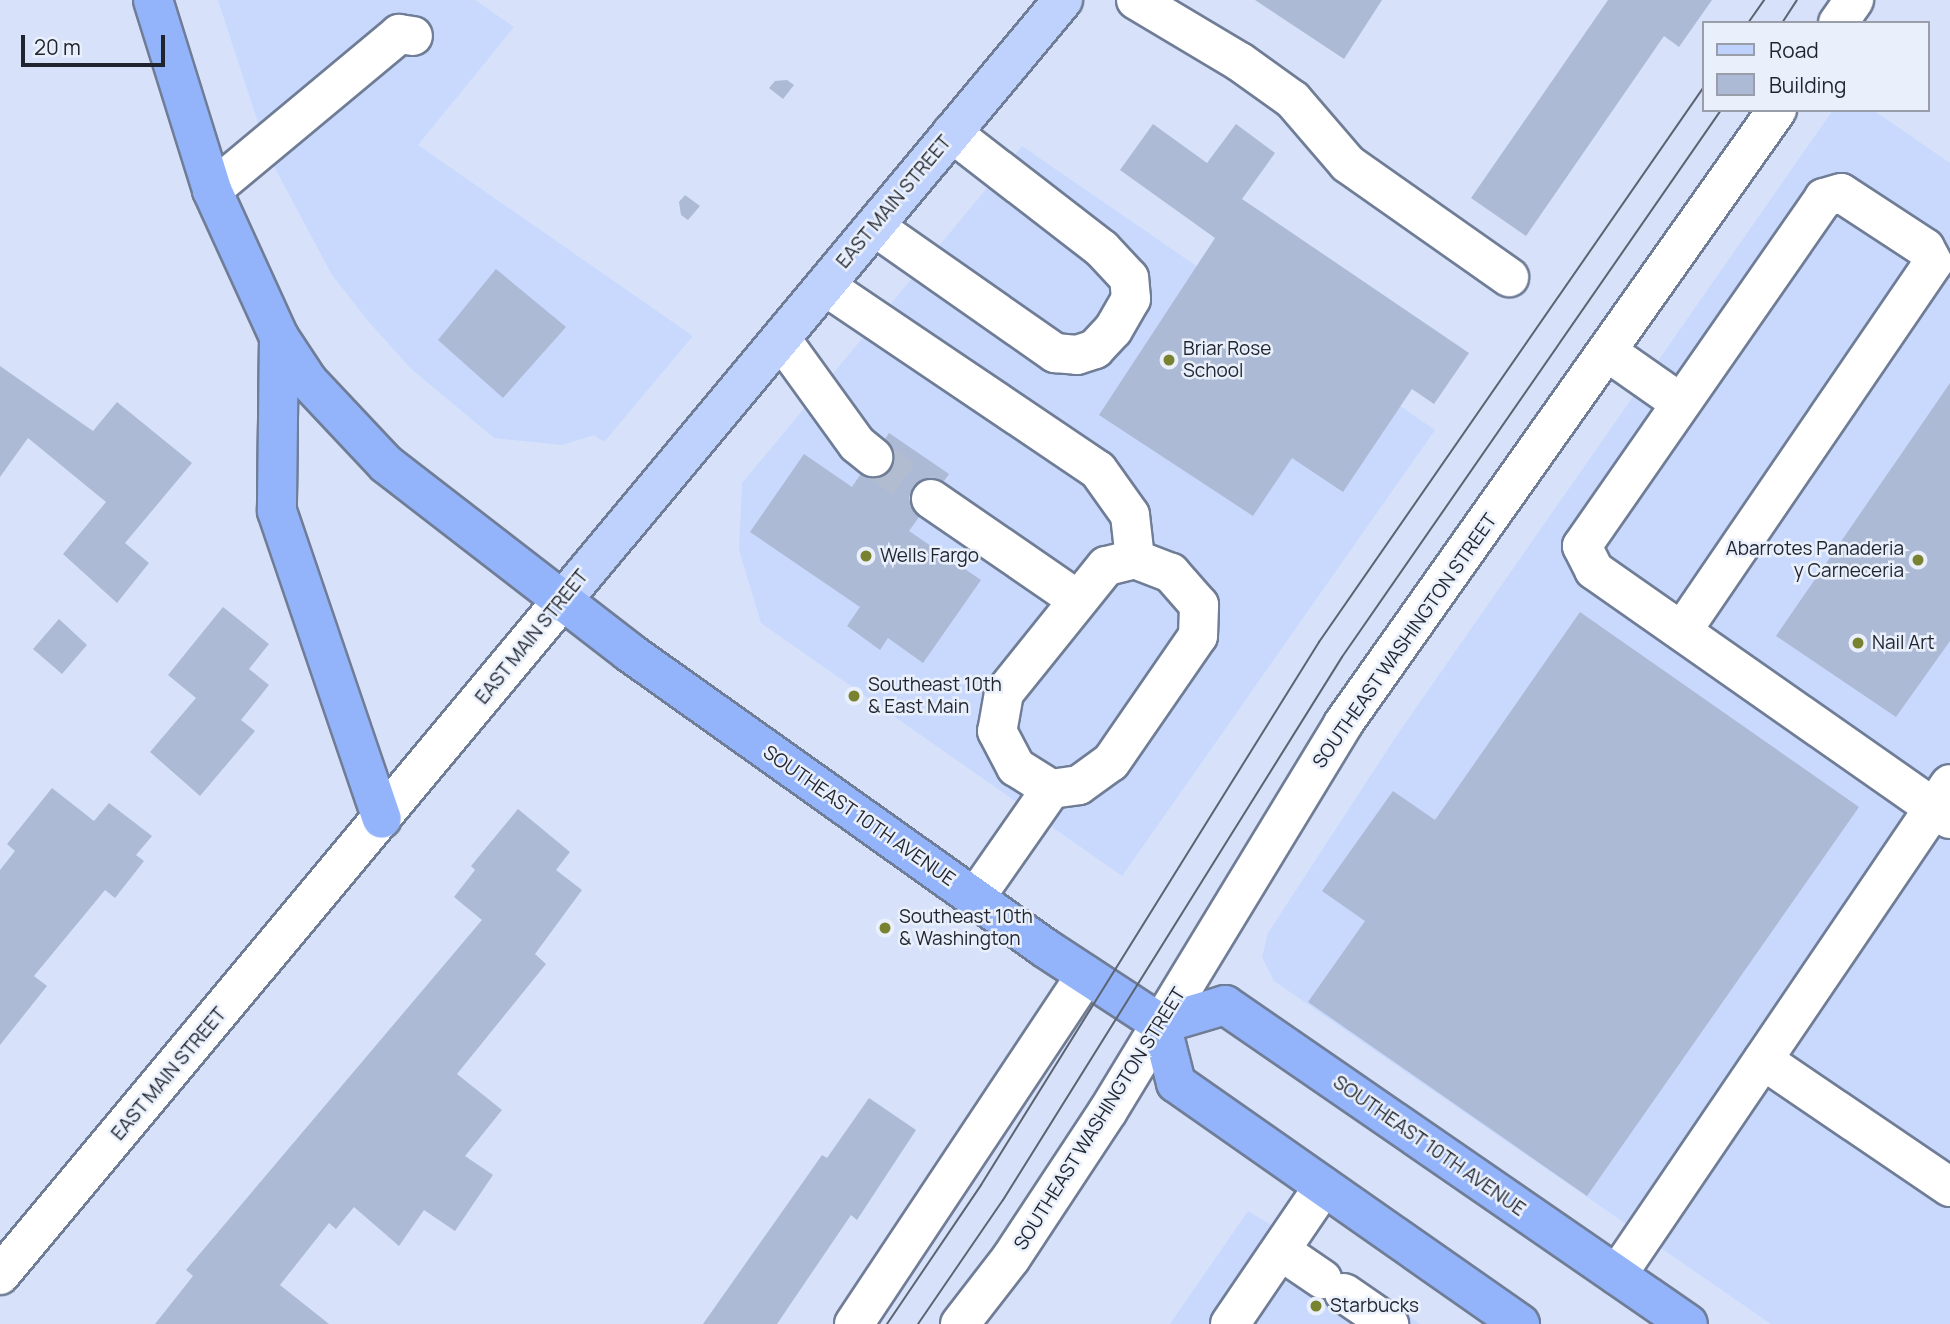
<!DOCTYPE html>
<html>
<head>
<meta charset="utf-8">
<style>
	body { margin:0 }
	#map { position:relative; width:1950px; height:1324px; overflow:hidden; background:#d7e2fa; font-family:Manrope,sans-serif }
	div>[style] { position:absolute }
	.built>* { inset:0; background:#c8d9fd }
	.building>* { inset:0; background:#acbad5 }
	.minor-tunnel>* { height:38px; margin-top:-19px; transform-origin:0; background:repeating-linear-gradient(90deg,#b2bcd1 0 38px,transparent 0 57px) }
	.roads { filter:drop-shadow(2px 0 #707d96) drop-shadow(-2px 0 #707d96) drop-shadow(0 2px #707d96) drop-shadow(0 -2px #707d96) }
	.minor>* { height:38px; margin:-19px; padding:0 19px; transform-origin:19px; border-radius:19px; background:#fff }
	.major>* { height:38px; margin:-19px; padding:0 19px; transform-origin:19px; border-radius:19px; background:#bed2fd }
	.highway>* { height:38px; margin:-19px; padding:0 19px; transform-origin:19px; border-radius:19px; background:#93b4fb }
	.tram>* { height:2px; margin:-1px; padding:0 1px; transform-origin:1px; border-radius:1px; background:#5c6371 }
	.dots>* { width:19px; height:19px; translate:-50% -50%; box-sizing:border-box; border:4px solid #eaf0fb; border-radius:50% }
	span { translate:-50% -50%; white-space:nowrap; text-align:center; line-height:1.15; -webkit-text-stroke:5px #eaf0fb; paint-order:stroke }
	.street-label { font-size:19px; color:#1f242e }
	.poi-label { font-size:19px; color:#1f242e }
	.left { translate:0 -50%; text-align:left }
	.right { translate:-100% -50%; text-align:right }
	.legend { position:absolute; left:1702px; top:21px; width:228px; height:91px; box-sizing:border-box; background:#eaf0fb; border:2px solid #999ea9; margin:0; padding:9px 12px; list-style:none; font-size:21px; color:#1f242e }
	.legend li { display:flex; align-items:center; gap:14px; height:35px }
	.legend b { width:35px; border:2px solid #999ea9 }
	.scale { position:absolute; left:21px; top:35px; width:144px; height:32px; box-sizing:border-box; border:4px solid #1f242e; border-top:0; padding-left:9px; font-size:21px; line-height:24px; white-space:nowrap; color:#1f242e; -webkit-text-stroke:5px #eaf0fb; paint-order:stroke }
</style>
</head>
<body>
<div id="map">
	<div class="built">
		<i style="clip-path:polygon(218px 0,475px 0,514px 27px,418px 145px,693px 336px,604px 442px,594px 435px,562px 445px,494px 438px,410px 368px,369px 322px,332px 275px,270px 159px)"></i>
		<i style="clip-path:polygon(1833px 110px,1873px 110px,1950px 163px,1950px 1324px,1771px 1324px,1274px 981px,1262px 957px,1268px 933px,1397px 735px)"></i>
		<i style="clip-path:polygon(1022px 146px,1435px 430px,1122px 876px,761px 623px,739px 550px,742px 483px)"></i>
		<i style="clip-path:polygon(1248px 1211px,1319px 1254px,1420px 1324px,1170px 1324px)"></i>
	</div>
	<div class="building">
		<i style="clip-path:polygon(1255px 0,1382px 0,1344px 59px)"></i>
		<i style="clip-path:polygon(1608px 0,1712px 0,1679px 47px,1664px 36px,1526px 236px,1471px 198px)"></i>
		<i style="clip-path:polygon(787px 80px,794px 85px,783px 99px,769px 88px,775px 81px)"></i>
		<i style="clip-path:polygon(1153px 124px,1207px 163px,1236px 124px,1275px 153px,1242px 199px,1469px 353px,1434px 404px,1412px 389px,1343px 492px,1292px 458px,1253px 516px,1099px 415px,1215px 238px,1120px 170px)"></i>
		<i style="clip-path:polygon(685px 195px,700px 206px,688px 220px,681px 215px,679px 202px)"></i>
		<i style="clip-path:polygon(496px 269px,566px 327px,503px 398px,438px 340px)"></i>
		<i style="clip-path:polygon(0 366px,93px 431px,117px 402px,192px 463px,125px 543px,149px 563px,117px 603px,63px 554px,106px 502px,28px 438px,0 477px)"></i>
		<i style="clip-path:polygon(1950px 383px,1950px 641px,1896px 717px,1776px 636px)"></i>
		<i style="clip-path:polygon(889px 433px,949px 474px,944px 481px,932px 477px,913px 486px,909px 498px,919px 517px,909px 531px,981px 580px,923px 663px,888px 638px,880px 650px,847px 626px,860px 607px,750px 532px,804px 454px,852px 487px,860px 475px,880px 478px,890px 470px,895px 460px,885px 439px)"></i>
		<i style="clip-path:polygon(223px 607px,269px 644px,249px 669px,269px 685px,241px 720px,255px 731px,200px 796px,150px 752px,196px 698px,168px 675px)"></i>
		<i style="clip-path:polygon(1580px 612px,1859px 807px,1587px 1196px,1308px 1002px,1365px 921px,1322px 891px,1393px 791px,1435px 820px)"></i>
		<i style="clip-path:polygon(59px 619px,87px 645px,62px 674px,33px 649px)"></i>
		<i style="clip-path:polygon(52px 788px,94px 821px,109px 803px,152px 836px,136px 855px,144px 861px,115px 898px,105px 890px,34px 976px,47px 986px,0 1045px,0 870px,15px 851px,7px 844px)"></i>
		<i style="clip-path:polygon(518px 809px,570px 852px,556px 870px,582px 890px,535px 954px,546px 964px,457px 1074px,502px 1110px,465px 1156px,493px 1175px,455px 1231px,424px 1210px,399px 1246px,354px 1207px,336px 1229px,329px 1223px,280px 1285px,329px 1324px,155px 1324px,193px 1276px,186px 1270px,482px 920px,454px 897px,475px 870px,471px 866px)"></i>
		<i style="clip-path:polygon(869px 1098px,916px 1130px,857px 1220px,851px 1215px,777px 1324px,703px 1324px,822px 1155px,827px 1158px)"></i>
	</div>
	<div class="minor-tunnel">
		<i style="left:873px;top:457px;width:72px;rotate:35.9deg"></i>
	</div>
	<div class="roads">
		<div class="minor">
			<i style="left:1136px;top:0;width:121px;rotate:30.8deg"></i>
			<i style="left:1240px;top:62px;width:65px;rotate:35.6deg"></i>
			<i style="left:1293px;top:100px;width:84px;rotate:49.3deg"></i>
			<i style="left:1348px;top:164px;width:197px;rotate:35.1deg"></i>
			<i style="left:1838px;top:23px;width:28px;rotate:-55deg"></i>
			<i style="left:212px;top:190px;width:244px;rotate:-39.8deg"></i>
			<i style="left:399px;top:34px;width:14px;rotate:8deg"></i>
			<i style="left:875px;top:227px;width:220px;rotate:35deg"></i>
			<i style="left:1055px;top:353px;width:22px;rotate:5deg"></i>
			<i style="left:1077px;top:355px;width:19px;rotate:-18deg"></i>
			<i style="left:1095px;top:349px;width:26px;rotate:-47deg"></i>
			<i style="left:1113px;top:330px;width:36px;rotate:-60deg"></i>
			<i style="left:1131px;top:299px;width:21px;rotate:-95deg"></i>
			<i style="left:1129px;top:278px;width:40px;rotate:-133deg"></i>
			<i style="left:1102px;top:249px;width:190px;rotate:-142.3deg"></i>
			<i style="left:825px;top:286px;width:329px;rotate:34deg"></i>
			<i style="left:1098px;top:470px;width:55px;rotate:54.6deg"></i>
			<i style="left:1130px;top:515px;width:44px;rotate:83.5deg"></i>
			<i style="left:781px;top:339px;width:130px;rotate:54.1deg"></i>
			<i style="left:857px;top:444px;width:21px;rotate:39deg"></i>
			<i style="left:1609px;top:353px;width:85px;rotate:35deg"></i>
			<i style="left:931px;top:499px;width:178px;rotate:34.5deg"></i>
			<i style="left:1682px;top:631px;width:445px;rotate:-55.7deg"></i>
			<i style="left:1933px;top:263px;width:17px;rotate:-118deg"></i>
			<i style="left:1925px;top:248px;width:100px;rotate:-146.8deg"></i>
			<i style="left:1841px;top:193px;width:18px;rotate:164deg"></i>
			<i style="left:1824px;top:198px;width:424px;rotate:124.8deg"></i>
			<i style="left:1582px;top:546px;width:27px;rotate:63deg"></i>
			<i style="left:1594px;top:570px;width:434px;rotate:35deg"></i>
			<i style="left:975px;top:898px;width:133px;rotate:-55.1deg"></i>
			<i style="left:1051px;top:789px;width:28px;rotate:-8deg"></i>
			<i style="left:1079px;top:785px;width:39px;rotate:-36deg"></i>
			<i style="left:1111px;top:762px;width:153px;rotate:-55.4deg"></i>
			<i style="left:1198px;top:636px;width:31px;rotate:-88deg"></i>
			<i style="left:1199px;top:605px;width:43px;rotate:-131.2deg"></i>
			<i style="left:1171px;top:573px;width:39px;rotate:-159deg"></i>
			<i style="left:1135px;top:559px;width:30px;rotate:166deg"></i>
			<i style="left:1106px;top:566px;width:163px;rotate:128.8deg"></i>
			<i style="left:1004px;top:693px;width:39px;rotate:100deg"></i>
			<i style="left:997px;top:731px;width:41px;rotate:62.2deg"></i>
			<i style="left:1016px;top:767px;width:41px;rotate:32.2deg"></i>
			<i style="left:1763px;top:1060px;width:226px;rotate:34.2deg"></i>
			<i style="left:1281px;top:1251px;width:50px;rotate:34.3deg"></i>
			<i style="left:0;top:1275px;width:876px;rotate:-50.19deg"></i>
			<i style="left:1617px;top:1275px;width:593px;rotate:-55.85deg"></i>
			<i style="left:1344px;top:1293px;width:55px;rotate:34.6deg"></i>
			<i style="left:854px;top:1324px;width:419px;rotate:-56.4deg"></i>
			<i style="left:960px;top:1324px;width:83px;rotate:-52.3deg"></i>
			<i style="left:1011px;top:1258px;width:176px;rotate:-56.6deg"></i>
			<i style="left:1108px;top:1111px;width:453px;rotate:-58.7deg"></i>
			<i style="left:1343px;top:724px;width:752px;rotate:-54.75deg"></i>
			<i style="left:1230px;top:1324px;width:166px;rotate:-55.8deg"></i>
		</div>
		<div class="major">
			<i style="left:561px;top:602px;width:784px;rotate:-50.18deg"></i>
		</div>
		<div class="highway">
			<i style="left:153px;top:0;width:199px;rotate:72.7deg"></i>
			<i style="left:212px;top:190px;width:162px;rotate:65.5deg"></i>
			<i style="left:279px;top:337px;width:53px;rotate:56.6deg"></i>
			<i style="left:308px;top:381px;width:114px;rotate:46.8deg"></i>
			<i style="left:386px;top:464px;width:307px;rotate:37.7deg"></i>
			<i style="left:629px;top:652px;width:511px;rotate:35.43deg"></i>
			<i style="left:1045px;top:948px;width:139px;rotate:33.2deg"></i>
			<i style="left:1161px;top:1024px;width:61px;rotate:75.7deg"></i>
			<i style="left:1176px;top:1083px;width:420px;rotate:35deg"></i>
			<i style="left:279px;top:337px;width:174px;rotate:90.7deg"></i>
			<i style="left:277px;top:511px;width:325px;rotate:71.2deg"></i>
			<i style="left:1161px;top:1024px;width:67px;rotate:-16.5deg"></i>
			<i style="left:1225px;top:1005px;width:562px;rotate:34.57deg"></i>
		</div>
	</div>
	<div class="tram">
		<i style="left:1748px;top:23px;width:28px;rotate:-55deg"></i>
		<i style="left:1782px;top:23px;width:27px;rotate:-57deg"></i>
		<i style="left:887px;top:1324px;width:168px;rotate:-55.9deg"></i>
		<i style="left:981px;top:1185px;width:640px;rotate:-58.1deg"></i>
		<i style="left:1319px;top:642px;width:674px;rotate:-55.27deg"></i>
		<i style="left:918px;top:1324px;width:150px;rotate:-55.6deg"></i>
		<i style="left:1003px;top:1200px;width:640px;rotate:-58.02deg"></i>
		<i style="left:1342px;top:657px;width:665px;rotate:-55.28deg"></i>
	</div>
	<div class="dots">
		<i style="left:1169px;top:360px;background:#79822f"></i>
		<i style="left:866px;top:556px;background:#79822f"></i>
		<i style="left:1918px;top:560px;background:#79822f"></i>
		<i style="left:1858px;top:643px;background:#79822f"></i>
		<i style="left:854px;top:696px;background:#79822f"></i>
		<i style="left:885px;top:928px;background:#79822f"></i>
		<i style="left:1316px;top:1306px;background:#79822f"></i>
	</div>
	<div class="street-label">
		<span style="left:894px;top:202px;rotate:-50deg">EAST MAIN STREET</span>
		<span style="left:532px;top:637px;rotate:-51deg">EAST MAIN STREET</span>
		<span style="left:1405px;top:641px;rotate:-55deg">SOUTHEAST WASHINGTON STREET</span>
		<span style="left:859px;top:816px;rotate:35deg">SOUTHEAST 10TH AVENUE</span>
		<span style="left:169px;top:1074px;rotate:-50deg">EAST MAIN STREET</span>
		<span style="left:1100px;top:1119px;rotate:-58deg">SOUTHEAST WASHINGTON STREET</span>
		<span style="left:1429px;top:1146px;rotate:35deg">SOUTHEAST 10TH AVENUE</span>
	</div>
	<div class="poi-label">
		<span class="left" style="left:1183px;top:360px">Briar Rose<br>School</span>
		<span class="right" style="left:1904px;top:560px">Abarrotes Panaderia<br>y Carneceria</span>
		<span class="left" style="left:880px;top:556px">Wells Fargo</span>
		<span class="left" style="left:1872px;top:643px">Nail Art</span>
		<span class="left" style="left:868px;top:696px">Southeast 10th<br>&amp; East Main</span>
		<span class="left" style="left:899px;top:928px">Southeast 10th<br>&amp; Washington</span>
		<span class="left" style="left:1330px;top:1306px">Starbucks</span>
	</div>
	<ul class="legend">
	<li><b style="height:9px;background:#bed2fd"></b>Road</li>
	<li><b style="height:19px;background:#acbad5"></b>Building</li>
	</ul>
	<div class="scale">20 m</div>
</div>
</body>
</html>
